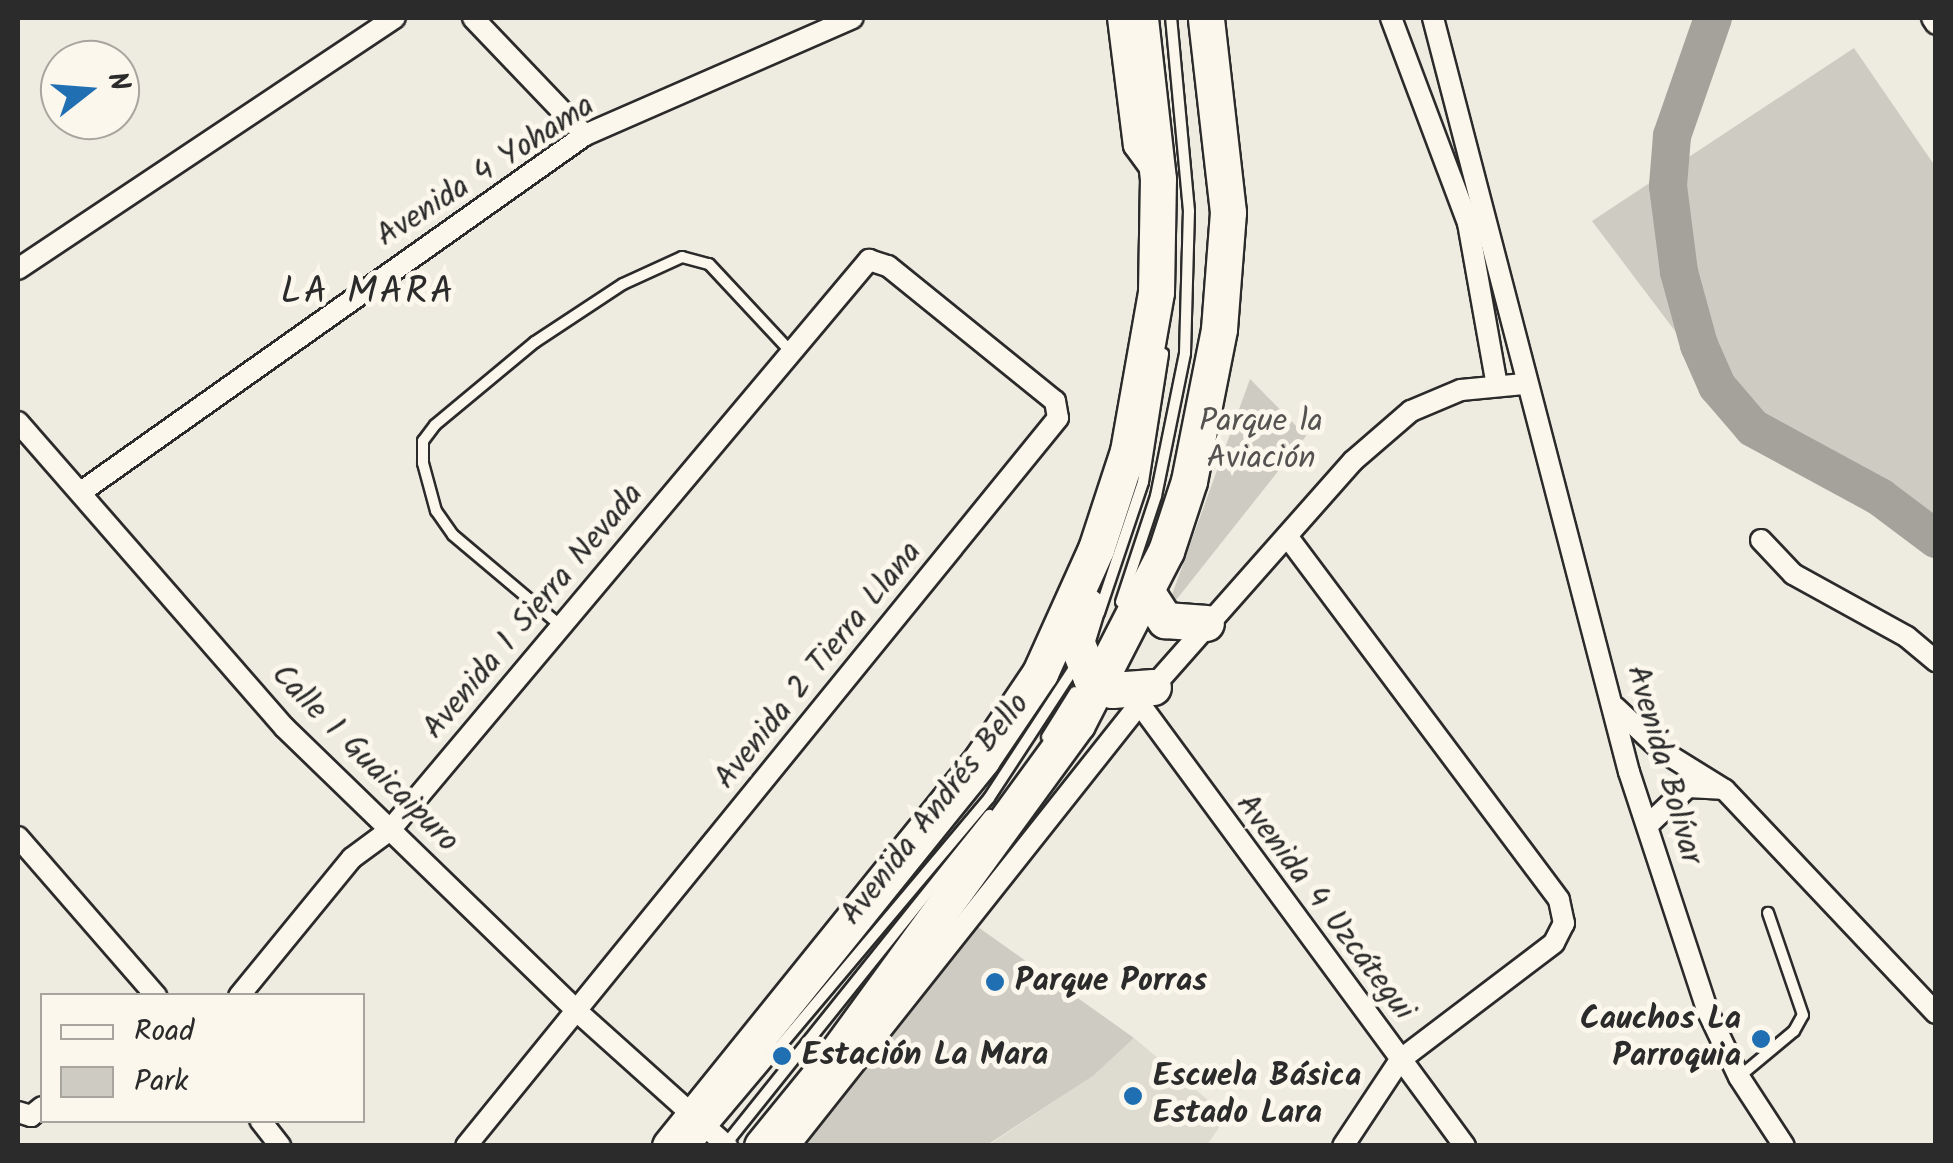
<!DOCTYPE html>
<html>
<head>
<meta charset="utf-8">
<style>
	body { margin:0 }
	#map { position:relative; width:1953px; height:1163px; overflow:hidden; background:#eeebe0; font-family:Kalam,sans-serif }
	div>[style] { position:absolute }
	.built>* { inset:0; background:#dedbd1 }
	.green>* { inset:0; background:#cecbc2 }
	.river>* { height:38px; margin:-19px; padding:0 19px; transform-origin:19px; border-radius:19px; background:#a4a29a }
	.roads { filter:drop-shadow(2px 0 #2b2b2b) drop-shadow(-2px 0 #2b2b2b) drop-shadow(0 2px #2b2b2b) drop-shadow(0 -2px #2b2b2b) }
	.lane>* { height:10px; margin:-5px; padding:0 5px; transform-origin:5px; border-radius:5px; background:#fbf7ec }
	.street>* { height:20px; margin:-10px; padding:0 10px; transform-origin:10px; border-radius:10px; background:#fbf7ec }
	.highway>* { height:35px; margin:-17.5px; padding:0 17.5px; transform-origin:17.5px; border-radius:17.5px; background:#fbf7ec }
	.dots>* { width:28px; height:28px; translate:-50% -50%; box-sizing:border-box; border:5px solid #fbf7ec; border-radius:50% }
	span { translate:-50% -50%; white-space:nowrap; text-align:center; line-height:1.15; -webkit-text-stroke:10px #fbf7ec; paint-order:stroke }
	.street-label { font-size:32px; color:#2b2b2b }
	.park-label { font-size:32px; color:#545351 }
	.poi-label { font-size:32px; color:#2b2b2b; font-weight:700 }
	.left { translate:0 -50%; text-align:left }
	.right { translate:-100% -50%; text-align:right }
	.quarter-label { font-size:38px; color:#2b2b2b; letter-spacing:2.5px }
	.frame { position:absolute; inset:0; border:20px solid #2b2b2b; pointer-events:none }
	.legend { position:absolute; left:40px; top:993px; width:325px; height:130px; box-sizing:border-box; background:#fbf7ec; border:2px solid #a8a59f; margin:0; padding:12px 18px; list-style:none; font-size:30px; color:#2b2b2b }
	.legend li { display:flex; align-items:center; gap:20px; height:50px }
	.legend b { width:50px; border:2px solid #a8a59f }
	.north { position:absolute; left:40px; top:40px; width:100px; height:100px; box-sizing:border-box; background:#fbf7ec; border:2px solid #a8a59f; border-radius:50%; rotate:73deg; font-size:28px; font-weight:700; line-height:40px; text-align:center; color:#2b2b2b }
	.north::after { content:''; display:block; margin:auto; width:35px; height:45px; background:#1f6fb2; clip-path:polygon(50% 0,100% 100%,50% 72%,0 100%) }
</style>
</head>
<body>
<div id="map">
	<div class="built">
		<i style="clip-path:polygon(1134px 1038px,1227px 1116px,1207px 1145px,987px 1146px,1093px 1076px)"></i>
	</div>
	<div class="green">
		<i style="clip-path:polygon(1854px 48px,1935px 166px,1935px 533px,1743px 421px,1592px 221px)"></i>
		<i style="clip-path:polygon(1250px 379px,1306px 436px,1165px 614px)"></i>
		<i style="clip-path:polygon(978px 927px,1134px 1038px,1093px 1076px,987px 1145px,804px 1145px)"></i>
	</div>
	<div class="river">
		<i style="left:1713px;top:18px;width:125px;rotate:109.2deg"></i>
		<i style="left:1672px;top:136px;width:50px;rotate:94.6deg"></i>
		<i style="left:1668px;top:186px;width:87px;rotate:82.7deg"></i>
		<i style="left:1679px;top:272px;width:76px;rotate:74.7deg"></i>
		<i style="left:1699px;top:345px;width:45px;rotate:66.3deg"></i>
		<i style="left:1717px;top:386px;width:55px;rotate:49.4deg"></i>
		<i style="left:1753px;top:428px;width:145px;rotate:28.5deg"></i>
		<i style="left:1880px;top:497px;width:70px;rotate:36.9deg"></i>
	</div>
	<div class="roads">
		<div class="lane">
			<i style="left:1121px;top:602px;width:112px;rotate:-71.7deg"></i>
			<i style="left:1156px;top:496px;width:146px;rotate:-78.5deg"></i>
			<i style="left:1185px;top:353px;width:142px;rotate:-88.4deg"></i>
			<i style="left:1189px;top:211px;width:194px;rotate:-95.3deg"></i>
			<i style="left:1099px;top:613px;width:138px;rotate:-71.4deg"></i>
			<i style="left:1143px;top:482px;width:130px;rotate:-81.1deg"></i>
			<i style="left:561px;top:626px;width:141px;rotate:-139.9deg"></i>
			<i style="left:453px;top:535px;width:29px;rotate:-125deg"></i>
			<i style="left:436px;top:511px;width:50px;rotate:-105.2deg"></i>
			<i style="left:423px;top:463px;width:22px;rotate:-90deg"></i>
			<i style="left:423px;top:441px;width:20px;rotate:-53deg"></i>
			<i style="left:435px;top:425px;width:130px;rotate:-39.7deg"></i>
			<i style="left:535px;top:342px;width:105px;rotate:-33.4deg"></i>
			<i style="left:623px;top:284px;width:65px;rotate:-24.6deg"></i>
			<i style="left:682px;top:257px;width:28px;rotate:15deg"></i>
			<i style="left:709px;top:264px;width:120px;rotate:47deg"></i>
			<i style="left:1047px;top:737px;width:53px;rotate:-58.1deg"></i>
			<i style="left:1740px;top:1076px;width:70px;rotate:-39.8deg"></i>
			<i style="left:1794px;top:1031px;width:18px;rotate:-61deg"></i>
			<i style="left:1803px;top:1015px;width:108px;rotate:-108.9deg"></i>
			<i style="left:725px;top:1145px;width:423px;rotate:-51.3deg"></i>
			<i style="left:696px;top:1146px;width:455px;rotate:-49.9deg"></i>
			<i style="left:989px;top:798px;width:159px;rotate:-56.8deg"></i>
		</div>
		<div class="street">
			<i style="left:473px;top:18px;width:162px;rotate:46.3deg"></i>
			<i style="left:1118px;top:18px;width:129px;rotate:82.9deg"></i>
			<i style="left:1134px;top:146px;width:29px;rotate:54deg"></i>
			<i style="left:1391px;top:18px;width:219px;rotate:69.4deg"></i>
			<i style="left:1468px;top:223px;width:165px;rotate:79.9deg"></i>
			<i style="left:1433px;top:18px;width:779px;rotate:75.43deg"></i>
			<i style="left:1629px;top:772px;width:253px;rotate:71.8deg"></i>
			<i style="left:1708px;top:1012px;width:72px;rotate:64.5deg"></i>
			<i style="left:1739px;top:1077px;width:82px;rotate:56.9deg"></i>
			<i style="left:1932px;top:18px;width:7px;rotate:56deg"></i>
			<i style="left:18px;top:269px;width:453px;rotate:-33.7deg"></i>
			<i style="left:18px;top:422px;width:405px;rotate:48.9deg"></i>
			<i style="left:284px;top:727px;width:411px;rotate:44.1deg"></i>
			<i style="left:579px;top:1013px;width:199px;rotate:41.9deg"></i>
			<i style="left:81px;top:492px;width:618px;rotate:-35.31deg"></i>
			<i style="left:585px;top:135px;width:292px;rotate:-23.6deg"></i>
			<i style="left:1287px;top:536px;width:454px;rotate:53.2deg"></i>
			<i style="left:1559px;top:900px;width:24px;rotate:78deg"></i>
			<i style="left:1564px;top:923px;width:22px;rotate:117deg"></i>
			<i style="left:1554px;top:943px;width:193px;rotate:142.8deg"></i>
			<i style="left:1400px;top:1060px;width:103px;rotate:123.5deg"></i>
			<i style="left:1761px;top:540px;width:47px;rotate:46.7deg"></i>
			<i style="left:1793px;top:574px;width:130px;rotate:28.9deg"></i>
			<i style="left:1907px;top:637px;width:38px;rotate:40deg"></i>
			<i style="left:1139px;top:703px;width:550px;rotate:53.65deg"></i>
			<i style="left:1615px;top:707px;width:64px;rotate:43.1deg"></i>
			<i style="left:1662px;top:751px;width:74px;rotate:31.8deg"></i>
			<i style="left:1725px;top:790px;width:307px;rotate:46.6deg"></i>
			<i style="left:1649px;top:824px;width:54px;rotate:-43.5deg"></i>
			<i style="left:1688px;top:787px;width:33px;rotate:3deg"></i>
			<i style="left:18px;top:837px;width:211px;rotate:49deg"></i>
			<i style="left:239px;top:996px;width:178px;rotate:-50.7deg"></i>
			<i style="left:352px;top:858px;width:47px;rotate:-36.4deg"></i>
			<i style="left:390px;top:830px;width:745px;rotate:-49.96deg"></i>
			<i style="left:869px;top:260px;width:20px;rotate:18deg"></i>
			<i style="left:888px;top:266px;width:215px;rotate:39deg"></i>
			<i style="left:1055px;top:401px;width:17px;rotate:80deg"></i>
			<i style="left:1058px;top:418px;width:938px;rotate:129.12deg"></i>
			<i style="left:18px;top:1112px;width:14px;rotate:17deg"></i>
			<i style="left:31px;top:1116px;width:14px;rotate:-39deg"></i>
			<i style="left:260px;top:1120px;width:33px;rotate:52deg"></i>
			<i style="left:789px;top:1146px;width:586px;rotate:-51.58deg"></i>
			<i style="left:1153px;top:687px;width:302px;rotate:-48.5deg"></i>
			<i style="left:1353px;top:461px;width:77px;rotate:-40.8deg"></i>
			<i style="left:1411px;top:411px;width:54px;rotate:-22.8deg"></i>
			<i style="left:1461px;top:390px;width:63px;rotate:-5.4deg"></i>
		</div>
		<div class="highway">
			<i style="left:1146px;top:591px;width:35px;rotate:57deg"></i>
			<i style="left:1165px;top:620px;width:41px;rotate:4.2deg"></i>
			<i style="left:1087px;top:606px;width:37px;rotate:107deg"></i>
			<i style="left:1076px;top:641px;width:40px;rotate:68deg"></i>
			<i style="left:1091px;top:678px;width:24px;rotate:30deg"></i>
			<i style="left:1112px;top:690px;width:41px;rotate:-4.2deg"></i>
			<i style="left:670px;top:1146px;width:497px;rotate:-51.1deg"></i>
			<i style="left:982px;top:759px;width:104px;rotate:-56deg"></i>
			<i style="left:1040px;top:673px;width:136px;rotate:-65.7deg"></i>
			<i style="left:1096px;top:549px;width:103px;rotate:-71.9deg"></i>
			<i style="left:1128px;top:451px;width:161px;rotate:-80deg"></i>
			<i style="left:1156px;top:292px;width:113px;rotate:-89deg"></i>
			<i style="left:1158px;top:179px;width:162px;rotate:-96.4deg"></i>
			<i style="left:762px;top:1146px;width:104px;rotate:-50.8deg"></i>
			<i style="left:828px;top:1065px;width:422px;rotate:-53.9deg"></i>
			<i style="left:1077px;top:724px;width:195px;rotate:-62.8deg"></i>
			<i style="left:1166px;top:551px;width:74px;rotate:-71.8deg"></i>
			<i style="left:1189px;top:481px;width:155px;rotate:-78.8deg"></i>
			<i style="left:1219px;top:329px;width:117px;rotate:-85.6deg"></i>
			<i style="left:1228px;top:212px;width:195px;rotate:-96.5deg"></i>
		</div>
	</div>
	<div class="dots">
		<i style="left:995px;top:982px;background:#1f6fb2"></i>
		<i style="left:1761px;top:1039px;background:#1f6fb2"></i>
		<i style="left:782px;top:1056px;background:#1f6fb2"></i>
		<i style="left:1133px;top:1096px;background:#1f6fb2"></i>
	</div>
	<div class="street-label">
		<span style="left:486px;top:172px;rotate:-33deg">Avenida 4 Yohama</span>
		<span style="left:534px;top:612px;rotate:-50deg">Avenida 1 Sierra Nevada</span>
		<span style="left:819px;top:666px;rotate:-51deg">Avenida 2 Tierra Llana</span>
		<span style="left:364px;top:759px;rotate:45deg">Calle 1 Guaicaipuro</span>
		<span style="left:1663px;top:765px;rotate:74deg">Avenida Bolívar</span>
		<span style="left:936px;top:810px;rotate:-52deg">Avenida Andrés Bello</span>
		<span style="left:1324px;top:908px;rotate:53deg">Avenida 4 Uzcátegui</span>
	</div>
	<div class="park-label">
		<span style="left:1261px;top:441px">Parque la<br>Aviación</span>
	</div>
	<div class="poi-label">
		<span class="left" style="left:1015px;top:982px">Parque Porras</span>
		<span class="right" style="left:1741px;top:1039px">Cauchos La<br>Parroquia</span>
		<span class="left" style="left:802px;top:1056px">Estación La Mara</span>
		<span class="left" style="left:1153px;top:1096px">Escuela Básica<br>Estado Lara</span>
	</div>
	<div class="quarter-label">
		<span style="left:368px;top:294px">LA MARA</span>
	</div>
	<div class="frame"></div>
	<ul class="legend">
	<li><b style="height:12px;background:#fbf7ec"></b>Road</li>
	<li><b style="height:28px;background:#cecbc2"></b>Park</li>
	</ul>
	<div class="north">N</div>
</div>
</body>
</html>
